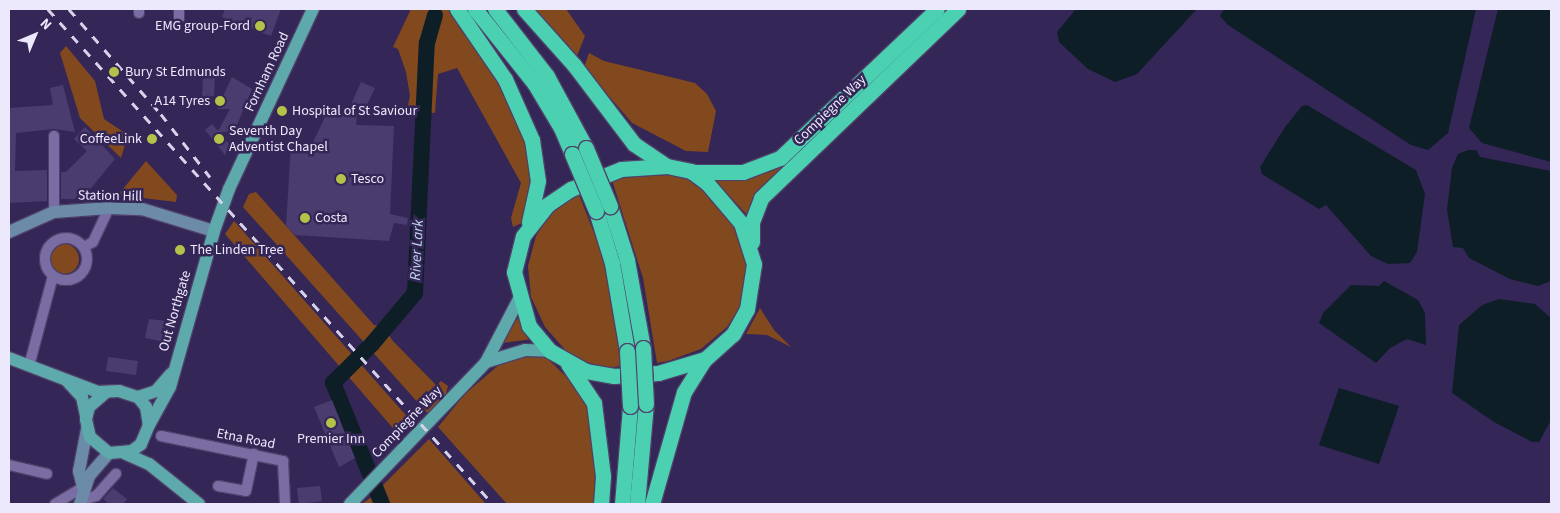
<!DOCTYPE html>
<html>
<head>
<meta charset="utf-8">
<style>
	body { margin:0 }
	#map { position:relative; width:1560px; height:513px; overflow:hidden; background:#342656; font-family:"Source Sans 3",sans-serif }
	div>[style] { position:absolute }
	.green>* { inset:0; background:#82491e }
	.round { border-radius:50% }
	.water>* { inset:0; background:#0d1e27 }
	.river>* { height:16px; margin:-8px; padding:0 8px; transform-origin:8px; border-radius:8px; background:#0d1e27 }
	.building>* { inset:0; background:#4a3c6e }
	.roads { filter:drop-shadow(1px 0 #4f4169) drop-shadow(-1px 0 #4f4169) drop-shadow(0 1px #4f4169) drop-shadow(0 -1px #4f4169) }
	.street>* { height:10px; margin:-5px; padding:0 5px; transform-origin:5px; border-radius:5px; background:#7a6da3 }
	.street>.ring { margin:-5px; padding:0; box-sizing:content-box; background:none; border:10px solid #7a6da3; border-radius:50% }
	.secondary>* { height:12px; margin:-6px; padding:0 6px; transform-origin:6px; border-radius:6px; background:#6c8ba8 }
	.primary>* { height:12px; margin:-6px; padding:0 6px; transform-origin:6px; border-radius:6px; background:#5ea9ac }
	.highway>* { height:15px; margin:-7.5px; padding:0 7.5px; transform-origin:7.5px; border-radius:7.5px; background:#4bd1b2 }
	.rail>* { height:2.5px; margin-top:-1.25px; transform-origin:0; background:repeating-linear-gradient(90deg,#d8d3ea 0 9px,transparent 0 18px) }
	.bridges { filter:drop-shadow(1px 0 #4f4169) drop-shadow(-1px 0 #4f4169) drop-shadow(0 1px #4f4169) drop-shadow(0 -1px #4f4169) }
	.highway-bridge>* { height:15px; margin:-7.5px; padding:0 7.5px; transform-origin:7.5px; border-radius:7.5px; background:#4bd1b2 }
	.dots>* { width:14px; height:14px; translate:-50% -50%; box-sizing:border-box; border:2px solid #342656; border-radius:50% }
	span { translate:-50% -50%; white-space:nowrap; text-align:center; line-height:1.15; -webkit-text-stroke:5px #342656; paint-order:stroke }
	.poi-label { font-size:14px; color:#ede9fc }
	.right { translate:-100% -50%; text-align:right }
	.left { translate:0 -50%; text-align:left }
	.street-label { font-size:14px; color:#ede9fc }
	.water-label { font-size:15px; color:#c2dcec; font-style:italic }
	.frame { position:absolute; inset:0; border:10px solid #ede9fc; pointer-events:none }
	.north { position:absolute; left:10px; top:10px; width:50px; height:50px; -webkit-text-stroke:4px #342656; paint-order:stroke; rotate:45deg; font-size:14px; font-weight:700; line-height:20px; text-align:center; color:#ede9fc }
	.north::after { content:''; display:block; margin:auto; width:18px; height:22px; background:#ede9fc; clip-path:polygon(50% 0,100% 100%,50% 72%,0 100%) }
</style>
</head>
<body>
<div id="map">
	<div class="green">
		<i style="clip-path:polygon(411px 9px,451px 9px,509px 95px,535px 170px,522px 223px,513px 227px,511px 218px,521px 183px,457px 68px,438px 74px,435px 113px,407px 110px,410px 96px,406px 72px,398px 49px,393px 47px)"></i>
		<i style="clip-path:polygon(534px 9px,566px 9px,585px 36px,577px 56px)"></i>
		<i style="clip-path:polygon(66px 46px,95px 81px,104px 119px,128px 135px,121px 158px,80px 118px,60px 53px)"></i>
		<i style="clip-path:polygon(589px 53px,604px 61px,695px 83px,707px 94px,716px 111px,708px 152px,686px 151px,632px 123px,584px 67px)"></i>
		<i style="clip-path:polygon(799px 154px,750px 218px,713px 178px,756px 175px)"></i>
		<i style="clip-path:polygon(146px 161px,177px 195px,176px 202px,118px 195px)"></i>
		<i style="clip-path:polygon(633px 171px,687px 175px,730px 209px,749px 261px,740px 307px,727px 327px,701px 349px,668px 361px,657px 363px,643px 278px,611px 177px)"></i>
		<i style="clip-path:polygon(256px 192px,374px 325px,384px 326px,392px 340px,436px 385px,441px 381px,448px 386px,444px 401px,429px 415px,243px 207px,249px 194px)"></i>
		<i style="clip-path:polygon(578px 192px,612px 279px,620px 366px,609px 368px,582px 361px,567px 352px,545px 327px,531px 297px,528px 266px,536px 236px,553px 210px)"></i>
		<i style="clip-path:polygon(234px 221px,411px 421px,398px 434px,225px 234px)"></i>
		<i class="round" style="left:49px;top:244px;width:30px;height:30px"></i>
		<i style="clip-path:polygon(760px 308px,774px 330px,791px 347px,767px 335px,746px 334px)"></i>
		<i style="clip-path:polygon(520px 315px,533px 339px,502px 343px,504px 338px)"></i>
		<i style="clip-path:polygon(528px 353px,546px 357px,582px 392px,589px 409px,598px 480px,596px 504px,507px 504px,438px 427px,465px 394px,501px 363px)"></i>
		<i style="clip-path:polygon(429px 439px,486px 504px,362px 504px,370px 498px)"></i>
	</div>
	<div class="water">
		<i style="clip-path:polygon(1076px 9px,1197px 9px,1137px 74px,1115px 82px,1088px 69px,1059px 42px,1057px 32px)"></i>
		<i style="clip-path:polygon(1224px 9px,1476px 9px,1448px 133px,1428px 150px,1411px 145px,1228px 25px,1220px 16px)"></i>
		<i style="clip-path:polygon(1498px 9px,1551px 9px,1551px 162px,1482px 143px,1469px 128px)"></i>
		<i style="clip-path:polygon(1307px 105px,1416px 170px,1425px 194px,1417px 252px,1410px 263px,1388px 264px,1371px 256px,1326px 205px,1319px 209px,1262px 174px,1260px 167px,1285px 127px,1302px 106px)"></i>
		<i style="clip-path:polygon(1468px 150px,1476px 150px,1480px 157px,1551px 171px,1551px 281px,1538px 286px,1510px 279px,1469px 258px,1463px 248px,1453px 247px,1447px 210px,1452px 168px,1458px 154px)"></i>
		<i style="clip-path:polygon(1384px 281px,1418px 300px,1425px 313px,1426px 345px,1407px 339px,1390px 348px,1376px 363px,1319px 323px,1323px 313px,1351px 285px,1379px 286px)"></i>
		<i style="clip-path:polygon(1499px 299px,1535px 304px,1551px 318px,1551px 420px,1539px 442px,1532px 442px,1494px 422px,1452px 393px,1459px 325px,1482px 305px)"></i>
		<i style="clip-path:polygon(1339px 388px,1399px 406px,1379px 464px,1319px 445px)"></i>
	</div>
	<div class="river">
		<i style="left:382px;top:504px;width:131px;rotate:-112deg"></i>
		<i style="left:333px;top:383px;width:55px;rotate:-45deg"></i>
		<i style="left:372px;top:344px;width:67px;rotate:-49.9deg"></i>
		<i style="left:415px;top:293px;width:250px;rotate:-87.3deg"></i>
		<i style="left:427px;top:43px;width:29px;rotate:-74deg"></i>
	</div>
	<div class="building">
		<i style="clip-path:polygon(225px 9px,281px 9px,271px 36px,222px 17px)"></i>
		<i style="clip-path:polygon(232px 77px,252px 89px,235px 130px,219px 133px,233px 148px,225px 155px,205px 130px,212px 124px,218px 131px,230px 109px,217px 109px)"></i>
		<i style="clip-path:polygon(203px 78px,215px 78px,214px 96px,202px 97px)"></i>
		<i style="clip-path:polygon(361px 82px,375px 88px,365px 109px,358px 108px,356px 125px,394px 126px,390px 214px,408px 218px,407px 225px,394px 223px,389px 241px,295px 235px,286px 226px,291px 143px,312px 144px,328px 111px,336px 112px,337px 106px,348px 111px)"></i>
		<i style="clip-path:polygon(63px 85px,75px 132px,54px 129px,16px 133px,15px 171px,47px 170px,47px 201px,9px 203px,9px 108px,53px 105px,50px 88px)"></i>
		<i style="clip-path:polygon(85px 127px,115px 159px,82px 199px,61px 199px,61px 172px,66px 172px,87px 151px,74px 139px)"></i>
		<i style="clip-path:polygon(149px 319px,176px 322px,170px 343px,145px 338px)"></i>
		<i style="clip-path:polygon(108px 357px,138px 361px,136px 375px,106px 371px)"></i>
		<i style="clip-path:polygon(332px 400px,355px 458px,339px 467px,314px 407px)"></i>
		<i style="clip-path:polygon(320px 486px,322px 501px,299px 504px,297px 488px)"></i>
		<i style="clip-path:polygon(113px 488px,127px 499px,123px 504px,109px 504px,103px 499px)"></i>
	</div>
	<div class="roads">
		<div class="street">
			<i style="left:139px;top:9px;width:4px;rotate:90deg"></i>
			<i style="left:179px;top:9px;width:10px;rotate:90deg"></i>
			<i style="left:54px;top:212px;width:76px;rotate:-90deg"></i>
			<i class="ring" style="left:45px;top:238px;width:32px;height:32px"></i>
			<i style="left:84px;top:247px;width:10px;rotate:-29deg"></i>
			<i style="left:93px;top:242px;width:38px;rotate:-65deg"></i>
			<i style="left:29px;top:366px;width:93px;rotate:-75.1deg"></i>
			<i style="left:161px;top:436px;width:125px;rotate:11.6deg"></i>
			<i style="left:283px;top:461px;width:43px;rotate:87.3deg"></i>
			<i style="left:9px;top:465px;width:39px;rotate:13deg"></i>
			<i style="left:218px;top:486px;width:28px;rotate:10deg"></i>
			<i style="left:246px;top:491px;width:38px;rotate:-78deg"></i>
			<i style="left:82px;top:500px;width:15px;rotate:-16deg"></i>
			<i style="left:96px;top:496px;width:30px;rotate:-48deg"></i>
			<i style="left:55px;top:504px;width:33px;rotate:-31deg"></i>
		</div>
		<div class="secondary">
			<i style="left:9px;top:232px;width:49px;rotate:-24deg"></i>
			<i style="left:54px;top:212px;width:55px;rotate:-4.2deg"></i>
			<i style="left:109px;top:208px;width:33px;rotate:2deg"></i>
			<i style="left:142px;top:209px;width:75px;rotate:17deg"></i>
			<i style="left:83px;top:487px;width:16px;rotate:-104deg"></i>
			<i style="left:79px;top:471px;width:43px;rotate:-79.2deg"></i>
			<i style="left:80px;top:504px;width:29px;rotate:-72deg"></i>
			<i style="left:89px;top:476px;width:30px;rotate:-49deg"></i>
		</div>
		<div class="primary">
			<i style="left:9px;top:358px;width:95px;rotate:20.9deg"></i>
			<i style="left:98px;top:392px;width:21px;rotate:-3deg"></i>
			<i style="left:119px;top:391px;width:20px;rotate:18deg"></i>
			<i style="left:138px;top:397px;width:13px;rotate:51deg"></i>
			<i style="left:146px;top:407px;width:18px;rotate:81deg"></i>
			<i style="left:149px;top:425px;width:21px;rotate:113deg"></i>
			<i style="left:141px;top:444px;width:11px;rotate:142deg"></i>
			<i style="left:132px;top:451px;width:23px;rotate:175deg"></i>
			<i style="left:109px;top:453px;width:25px;rotate:-140deg"></i>
			<i style="left:90px;top:437px;width:18px;rotate:-103deg"></i>
			<i style="left:86px;top:419px;width:12px;rotate:-76deg"></i>
			<i style="left:89px;top:407px;width:23px;rotate:-41deg"></i>
			<i style="left:486px;top:362px;width:41px;rotate:-17.1deg"></i>
			<i style="left:525px;top:350px;width:25px;rotate:2deg"></i>
			<i style="left:67px;top:381px;width:22px;rotate:47deg"></i>
			<i style="left:82px;top:397px;width:19px;rotate:78deg"></i>
			<i style="left:138px;top:397px;width:19px;rotate:-18deg"></i>
			<i style="left:156px;top:391px;width:23px;rotate:-49deg"></i>
			<i style="left:149px;top:425px;width:43px;rotate:-61.1deg"></i>
			<i style="left:170px;top:387px;width:162px;rotate:-74.2deg"></i>
			<i style="left:214px;top:231px;width:45px;rotate:-70.3deg"></i>
			<i style="left:229px;top:189px;width:199px;rotate:-65deg"></i>
			<i style="left:124px;top:453px;width:27px;rotate:24deg"></i>
			<i style="left:149px;top:464px;width:64px;rotate:38.7deg"></i>
			<i style="left:350px;top:504px;width:197px;rotate:-46.2deg"></i>
			<i style="left:486px;top:362px;width:73px;rotate:-62.4deg"></i>
		</div>
		<div class="highway">
			<i style="left:457px;top:9px;width:85px;rotate:55.6deg"></i>
			<i style="left:505px;top:79px;width:67px;rotate:66.1deg"></i>
			<i style="left:532px;top:140px;width:41px;rotate:81.7deg"></i>
			<i style="left:538px;top:181px;width:42px;rotate:102.4deg"></i>
			<i style="left:475px;top:9px;width:95px;rotate:51.4deg"></i>
			<i style="left:534px;top:83px;width:52px;rotate:59deg"></i>
			<i style="left:561px;top:128px;width:28px;rotate:67deg"></i>
			<i style="left:495px;top:9px;width:85px;rotate:52.2deg"></i>
			<i style="left:547px;top:76px;width:82px;rotate:61.6deg"></i>
			<i style="left:524px;top:9px;width:75px;rotate:48.2deg"></i>
			<i style="left:574px;top:65px;width:99px;rotate:52.8deg"></i>
			<i style="left:634px;top:144px;width:36px;rotate:34deg"></i>
			<i style="left:667px;top:166px;width:25px;rotate:12deg"></i>
			<i style="left:691px;top:171px;width:20px;rotate:37deg"></i>
			<i style="left:707px;top:183px;width:52px;rotate:49.6deg"></i>
			<i style="left:741px;top:223px;width:43px;rotate:72.4deg"></i>
			<i style="left:754px;top:264px;width:46px;rotate:98.8deg"></i>
			<i style="left:747px;top:309px;width:29px;rotate:119deg"></i>
			<i style="left:733px;top:334px;width:38px;rotate:138deg"></i>
			<i style="left:705px;top:359px;width:49px;rotate:163.4deg"></i>
			<i style="left:658px;top:373px;width:44px;rotate:176.1deg"></i>
			<i style="left:614px;top:376px;width:28px;rotate:-170deg"></i>
			<i style="left:586px;top:371px;width:41px;rotate:-150.9deg"></i>
			<i style="left:550px;top:351px;width:33px;rotate:-130deg"></i>
			<i style="left:529px;top:326px;width:56px;rotate:-105.5deg"></i>
			<i style="left:514px;top:272px;width:37px;rotate:-76deg"></i>
			<i style="left:523px;top:236px;width:39px;rotate:-52deg"></i>
			<i style="left:547px;top:205px;width:29px;rotate:-34deg"></i>
			<i style="left:571px;top:189px;width:54px;rotate:-21.8deg"></i>
			<i style="left:621px;top:169px;width:46px;rotate:-3.7deg"></i>
			<i style="left:692px;top:172px;width:51px"></i>
			<i style="left:743px;top:172px;width:40px;rotate:-21deg"></i>
			<i style="left:780px;top:158px;width:216px;rotate:-43.5deg"></i>
			<i style="left:610px;top:206px;width:57px;rotate:72.5deg"></i>
			<i style="left:627px;top:260px;width:89px;rotate:79.7deg"></i>
			<i style="left:596px;top:211px;width:54px;rotate:72.9deg"></i>
			<i style="left:612px;top:263px;width:89px;rotate:80.3deg"></i>
			<i style="left:752px;top:242px;width:20px;rotate:-90deg"></i>
			<i style="left:752px;top:222px;width:26px;rotate:-69deg"></i>
			<i style="left:761px;top:198px;width:273px;rotate:-43.8deg"></i>
			<i style="left:568px;top:364px;width:47px;rotate:56.3deg"></i>
			<i style="left:594px;top:403px;width:74px;rotate:83deg"></i>
			<i style="left:603px;top:476px;width:28px;rotate:94deg"></i>
			<i style="left:622px;top:504px;width:98px;rotate:-85.3deg"></i>
			<i style="left:637px;top:504px;width:100px;rotate:-84.9deg"></i>
			<i style="left:652px;top:504px;width:116px;rotate:-74.1deg"></i>
			<i style="left:684px;top:392px;width:39px;rotate:-58deg"></i>
		</div>
	</div>
	<div class="rail">
		<i style="left:48px;top:9px;width:666px;rotate:48.04deg"></i>
		<i style="left:69px;top:9px;width:140px;rotate:48.8deg"></i>
		<i style="left:161px;top:114px;width:80px;rotate:52.1deg"></i>
	</div>
	<div class="bridges">
		<div class="highway-bridge">
			<i style="left:586px;top:148px;width:63px;rotate:67.5deg"></i>
			<i style="left:572px;top:154px;width:62px;rotate:67.2deg"></i>
			<i style="left:643px;top:348px;width:56px;rotate:86.9deg"></i>
			<i style="left:627px;top:351px;width:55px;rotate:86.9deg"></i>
		</div>
	</div>
	<div class="dots">
		<i style="left:260px;top:26px;background:#b5c249"></i>
		<i style="left:114px;top:72px;background:#b5c249"></i>
		<i style="left:220px;top:101px;background:#b5c249"></i>
		<i style="left:282px;top:111px;background:#b5c249"></i>
		<i style="left:152px;top:139px;background:#b5c249"></i>
		<i style="left:219px;top:139px;background:#b5c249"></i>
		<i style="left:341px;top:179px;background:#b5c249"></i>
		<i style="left:305px;top:218px;background:#b5c249"></i>
		<i style="left:180px;top:250px;background:#b5c249"></i>
		<i style="left:331px;top:423px;background:#b5c249"></i>
	</div>
	<div class="poi-label">
		<span class="right" style="left:250px;top:26px">EMG group-Ford</span>
		<span class="left" style="left:125px;top:72px">Bury St Edmunds</span>
		<span class="right" style="left:210px;top:101px">A14 Tyres</span>
		<span class="left" style="left:292px;top:111px">Hospital of St Saviour</span>
		<span class="left" style="left:229px;top:139px">Seventh Day<br>Adventist Chapel</span>
		<span class="right" style="left:142px;top:139px">CoffeeLink</span>
		<span class="left" style="left:351px;top:179px">Tesco</span>
		<span class="left" style="left:315px;top:218px">Costa</span>
		<span class="left" style="left:190px;top:250px">The Linden Tree</span>
		<span style="left:331px;top:439px">Premier Inn</span>
	</div>
	<div class="street-label">
		<span style="left:267px;top:72px;rotate:-65deg">Fornham Road</span>
		<span style="left:830px;top:110px;rotate:-44deg">Compiegne Way</span>
		<span style="left:110px;top:196px;rotate:1deg">Station Hill</span>
		<span style="left:175px;top:311px;rotate:-74deg">Out Northgate</span>
		<span style="left:407px;top:422px;rotate:-46deg">Compiegne Way</span>
		<span style="left:246px;top:439px;rotate:11deg">Etna Road</span>
	</div>
	<div class="water-label">
		<span style="left:417px;top:250px;rotate:-87deg">River Lark</span>
	</div>
	<div class="frame"></div>
	<div class="north">N</div>
</div>
</body>
</html>
